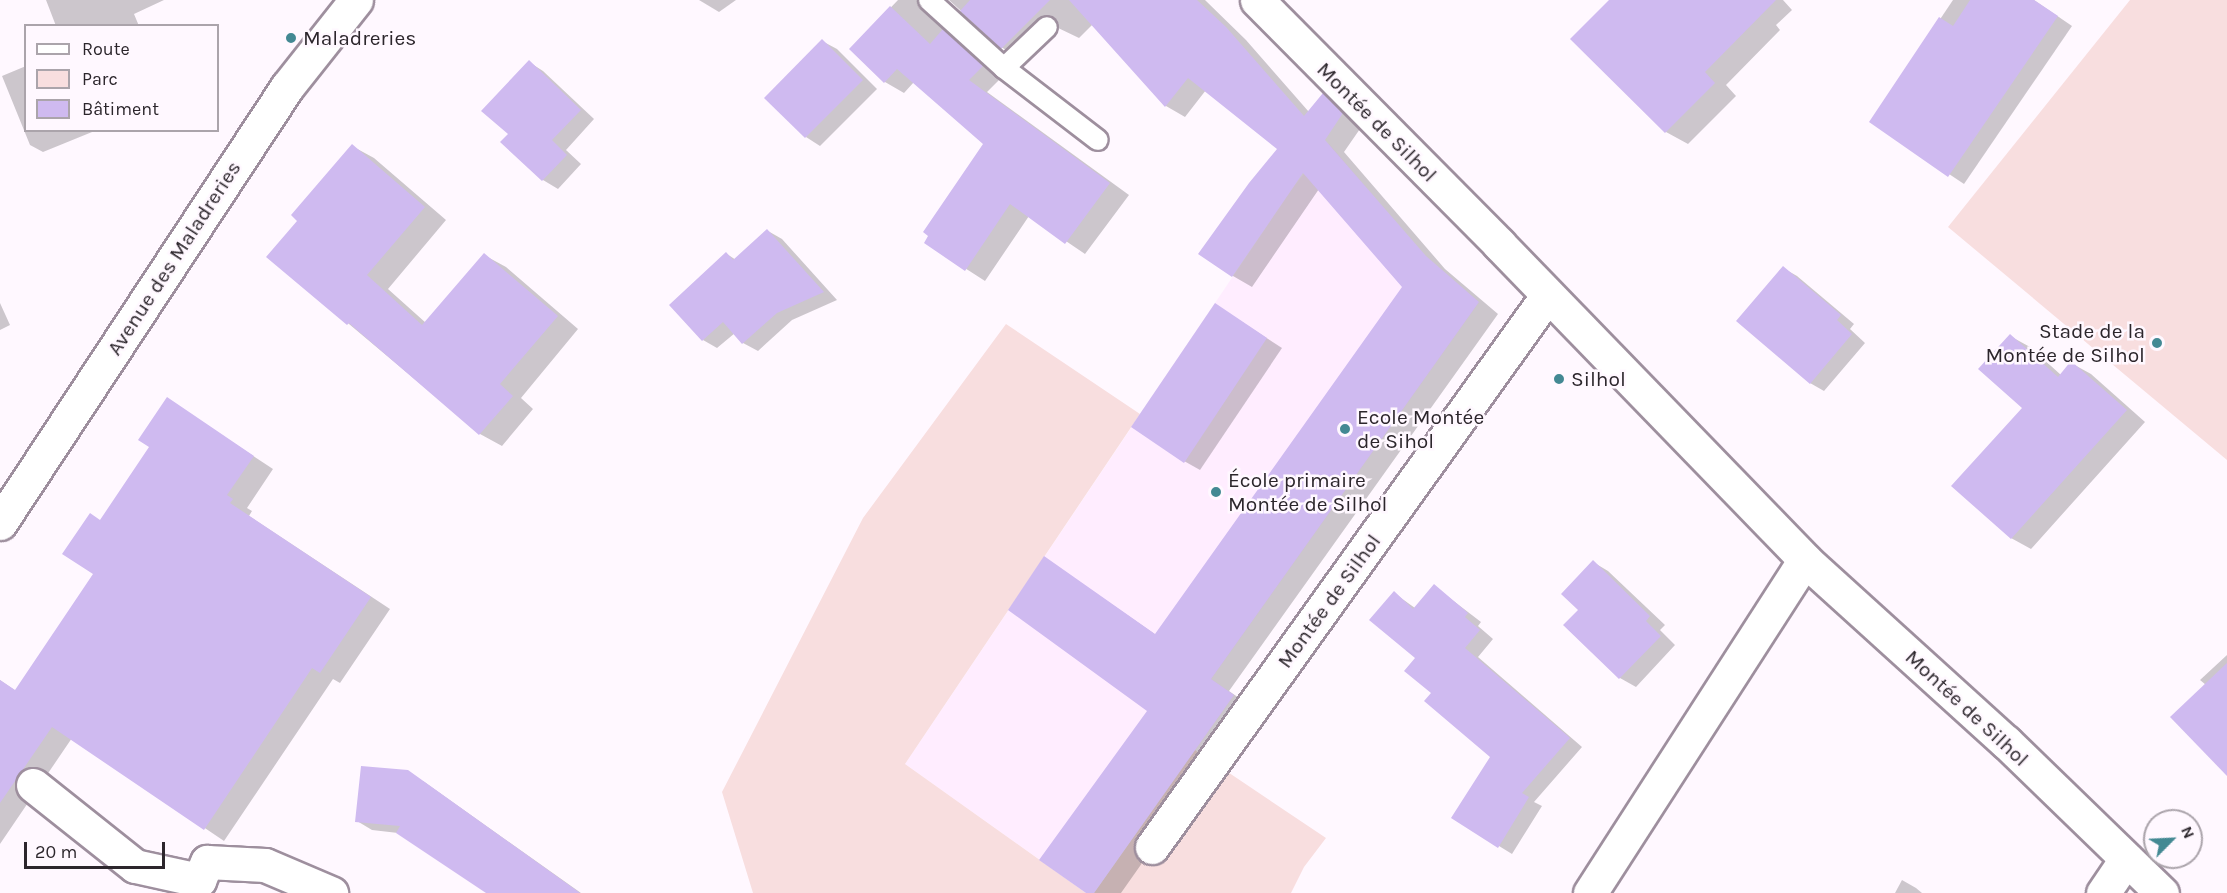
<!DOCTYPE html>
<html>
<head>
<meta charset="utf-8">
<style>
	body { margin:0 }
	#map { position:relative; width:2227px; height:893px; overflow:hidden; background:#fff8ff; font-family:Karla,sans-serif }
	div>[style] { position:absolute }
	.built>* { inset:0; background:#ffedff }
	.green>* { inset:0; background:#f8dedf }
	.shadow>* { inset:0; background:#0003 }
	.building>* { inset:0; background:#cfbaf0 }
	.roads { filter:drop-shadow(2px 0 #9e8f9e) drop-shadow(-2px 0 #9e8f9e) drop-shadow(0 2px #9e8f9e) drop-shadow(0 -2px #9e8f9e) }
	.service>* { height:20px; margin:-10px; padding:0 10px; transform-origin:10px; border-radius:10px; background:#fff }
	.minor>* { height:33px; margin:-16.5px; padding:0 16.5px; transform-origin:16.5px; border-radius:16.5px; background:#fff }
	.tertiary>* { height:33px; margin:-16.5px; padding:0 16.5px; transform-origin:16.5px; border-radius:16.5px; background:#fff }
	.secondary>* { height:33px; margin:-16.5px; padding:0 16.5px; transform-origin:16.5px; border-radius:16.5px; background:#fff }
	.dots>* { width:16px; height:16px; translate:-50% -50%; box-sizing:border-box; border:3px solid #fff8ff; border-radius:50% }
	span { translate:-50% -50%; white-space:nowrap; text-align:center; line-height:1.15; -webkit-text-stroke:5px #fff8ff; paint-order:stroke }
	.poi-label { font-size:21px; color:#2c262c }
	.left { translate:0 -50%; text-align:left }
	.right { translate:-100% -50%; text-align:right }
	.street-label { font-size:21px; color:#2c262c }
	.legend { position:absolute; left:24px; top:24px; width:195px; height:108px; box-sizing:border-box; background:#fff8ff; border:2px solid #aba4ab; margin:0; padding:8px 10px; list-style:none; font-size:18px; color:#2c262c }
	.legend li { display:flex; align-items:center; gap:12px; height:30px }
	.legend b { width:30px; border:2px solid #aba4ab }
	.north { position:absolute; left:2143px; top:809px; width:60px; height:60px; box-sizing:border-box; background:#fff8ff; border:2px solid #aba4ab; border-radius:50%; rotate:66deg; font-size:16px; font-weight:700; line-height:24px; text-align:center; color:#2c262c }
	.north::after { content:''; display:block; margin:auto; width:21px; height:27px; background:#438993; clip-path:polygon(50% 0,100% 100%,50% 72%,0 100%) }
	.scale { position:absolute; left:24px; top:842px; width:141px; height:27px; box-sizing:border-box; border:3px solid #2c262c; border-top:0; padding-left:8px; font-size:18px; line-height:21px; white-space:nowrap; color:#2c262c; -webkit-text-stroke:4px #fff8ff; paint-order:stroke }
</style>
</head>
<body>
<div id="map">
	<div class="built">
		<i style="clip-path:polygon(1329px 144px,1424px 255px,1479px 302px,1211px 679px,1234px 695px,1094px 893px,1086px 893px,905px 764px,1293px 187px)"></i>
	</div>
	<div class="green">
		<i style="clip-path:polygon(2130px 0,2227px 0,2227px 460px,1948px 227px)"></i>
		<i style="clip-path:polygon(1006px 324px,1140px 414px,905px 764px,1086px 893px,753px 893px,722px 792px,863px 518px)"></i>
		<i style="clip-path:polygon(1195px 750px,1326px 838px,1304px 867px,1291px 893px,1094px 893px)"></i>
	</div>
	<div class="shadow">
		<i style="clip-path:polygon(46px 0,164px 0,134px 14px,139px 26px,56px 26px)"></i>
		<i style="clip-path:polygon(699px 0,736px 0,719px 12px)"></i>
		<i style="clip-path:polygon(898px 0,945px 0,936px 8px,1002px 77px,987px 92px,1129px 195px,1085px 254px,1029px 216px,985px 281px,926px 243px,985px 143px,914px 82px,904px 93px,885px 82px,851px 49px)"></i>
		<i style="clip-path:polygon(949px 0,1205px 0,1246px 40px,1309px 112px,1323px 95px,1343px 106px,1362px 126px,1344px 152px,1445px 269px,1498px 314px,1229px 691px,1252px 707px,1121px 893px,1089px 893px,1149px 710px,1045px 558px,1156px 635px,1404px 287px,1319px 189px,1252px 287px,1233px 276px,1200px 254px,1279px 148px,1206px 90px,1185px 117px,1166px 106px,1093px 24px,1079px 38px,1054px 26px,1021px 59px,1001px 47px)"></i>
		<i style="clip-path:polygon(1611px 0,1783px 0,1792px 10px,1776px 25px,1780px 30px,1726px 85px,1736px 96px,1688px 144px,1666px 132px)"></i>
		<i style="clip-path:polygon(1953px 0,2034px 0,2072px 26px,1964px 184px,1871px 122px)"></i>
		<i style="clip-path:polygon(822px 41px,837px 49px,877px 89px,820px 146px,806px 137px)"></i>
		<i style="clip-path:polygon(529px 62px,543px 71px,594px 119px,566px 150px,581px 164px,558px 189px,543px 180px,502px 142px,510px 133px)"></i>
		<i style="clip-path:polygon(26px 66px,26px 130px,97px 130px,43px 152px,30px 145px,2px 76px)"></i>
		<i style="clip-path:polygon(352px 146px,374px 158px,446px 220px,388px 289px,426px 323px,484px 255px,506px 267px,578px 329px,521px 398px,533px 409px,502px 446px,480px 434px,268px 256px,299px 220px)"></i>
		<i style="clip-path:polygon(768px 231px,782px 239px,837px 300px,792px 320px,758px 351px,743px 343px,735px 333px,717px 348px,703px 340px,727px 254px,736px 260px)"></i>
		<i style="clip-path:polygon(1783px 268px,1797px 276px,1854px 324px,1850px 329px,1865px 343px,1824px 391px,1810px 383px)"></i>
		<i style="clip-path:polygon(0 303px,10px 325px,0 330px)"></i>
		<i style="clip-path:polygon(1216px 305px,1282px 348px,1200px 470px,1184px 461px)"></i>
		<i style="clip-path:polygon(2010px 336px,2030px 347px,2061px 375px,2071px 363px,2091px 374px,2145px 422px,2031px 549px,2011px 538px,2024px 407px)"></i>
		<i style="clip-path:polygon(167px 399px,273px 469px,247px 508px,252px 511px,249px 516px,390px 609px,340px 683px,333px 679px,224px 841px,72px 738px,0 844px,0 680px,16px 691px,95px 574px,100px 521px,151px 447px)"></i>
		<i style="clip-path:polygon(1593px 562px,1608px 571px,1665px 625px,1660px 630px,1675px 645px,1636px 687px,1620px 678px,1566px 624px,1580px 610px)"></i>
		<i style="clip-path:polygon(1434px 586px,1481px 622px,1478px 626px,1493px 639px,1478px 657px,1582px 747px,1534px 802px,1542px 806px,1512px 854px,1499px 846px,1492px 756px,1433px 693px,1394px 593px,1415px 608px)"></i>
		<i style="clip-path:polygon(2227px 655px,2227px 773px,2206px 685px,2200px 680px)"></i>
		<i style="clip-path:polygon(423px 781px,581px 893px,488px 893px,398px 833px,372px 830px,357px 821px)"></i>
		<i style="clip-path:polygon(1902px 880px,1916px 888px,1922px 893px,1895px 893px)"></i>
	</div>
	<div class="building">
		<i style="clip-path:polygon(970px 0,1050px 0,1001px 49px,960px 11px)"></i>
		<i style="clip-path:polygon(1069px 0,1197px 0,1226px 27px,1304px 116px,1323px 93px,1343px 113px,1325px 140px,1426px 256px,1479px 302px,1211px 679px,1234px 695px,1094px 893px,1086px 893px,1039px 860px,1147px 711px,1008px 610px,1044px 556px,1155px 634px,1402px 287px,1303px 173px,1232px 277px,1198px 254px,1249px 183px,1277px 149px,1188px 78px,1165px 107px)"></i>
		<i style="clip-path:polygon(1609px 0,1776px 0,1705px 72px,1715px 83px,1665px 133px,1570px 39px)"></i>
		<i style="clip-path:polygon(1970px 0,2034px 0,2058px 16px,1948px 177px,1869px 122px,1939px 17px,1953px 26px)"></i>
		<i style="clip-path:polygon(890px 6px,930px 44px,943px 29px,983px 66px,969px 80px,1110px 183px,1065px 244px,1010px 204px,965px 271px,924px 243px,928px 236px,923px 232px,983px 144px,897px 69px,884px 83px,849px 49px)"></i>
		<i style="clip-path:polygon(822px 39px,863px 80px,805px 138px,764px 98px)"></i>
		<i style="clip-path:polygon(529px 60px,581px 110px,552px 140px,567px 155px,542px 181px,500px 142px,508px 134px,481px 111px)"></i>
		<i style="clip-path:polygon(352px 144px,425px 207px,367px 275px,422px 325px,484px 253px,558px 316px,500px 384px,513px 396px,479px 435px,349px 323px,347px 325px,266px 257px,297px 221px,291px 215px)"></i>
		<i style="clip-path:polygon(767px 229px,824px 292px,777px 313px,742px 344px,723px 322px,702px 341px,669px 305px,726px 252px,733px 260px)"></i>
		<i style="clip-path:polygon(1783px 266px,1841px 315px,1837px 320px,1852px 334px,1810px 384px,1736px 321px)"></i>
		<i style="clip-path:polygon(1215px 303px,1267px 338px,1184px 463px,1131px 427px)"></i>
		<i style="clip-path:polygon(2010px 334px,2058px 377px,2071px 361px,2127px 410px,2011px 539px,1951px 486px,2022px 408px,1978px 369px)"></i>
		<i style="clip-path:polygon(167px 397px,254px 456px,227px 495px,233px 499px,230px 503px,371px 597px,320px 673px,312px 668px,204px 830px,52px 727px,0 803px,0 680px,15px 690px,93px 574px,62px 554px,90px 513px,100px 520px,149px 447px,138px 440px)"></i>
		<i style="clip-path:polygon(1593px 560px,1650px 616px,1646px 621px,1661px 636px,1619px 679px,1563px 625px,1578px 610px,1561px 594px)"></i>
		<i style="clip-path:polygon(1434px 584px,1468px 613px,1465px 617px,1480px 630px,1465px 648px,1570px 738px,1522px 793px,1529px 797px,1498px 848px,1451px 818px,1490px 757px,1424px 701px,1431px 693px,1404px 671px,1415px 658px,1369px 620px,1394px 591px,1413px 609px)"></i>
		<i style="clip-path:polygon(2227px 663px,2227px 776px,2170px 717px)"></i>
		<i style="clip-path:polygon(361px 766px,408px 770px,580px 893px,486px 893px,396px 833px,400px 826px,355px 822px)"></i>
	</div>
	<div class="roads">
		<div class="service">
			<i style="left:929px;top:0;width:101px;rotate:42.2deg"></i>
			<i style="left:1004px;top:68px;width:118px;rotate:37.5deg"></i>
			<i style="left:1004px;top:68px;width:59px;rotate:-43.6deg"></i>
		</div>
		<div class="minor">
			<i style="left:33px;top:785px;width:130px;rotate:38.5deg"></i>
			<i style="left:135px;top:866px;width:66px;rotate:12.3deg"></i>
			<i style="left:199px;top:880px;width:20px;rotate:-66deg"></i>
			<i style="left:207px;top:862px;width:58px;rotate:3deg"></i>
			<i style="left:265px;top:865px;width:72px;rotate:23deg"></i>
			<i style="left:1152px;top:847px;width:678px;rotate:-54.36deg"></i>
			<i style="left:1590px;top:893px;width:396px;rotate:-57.2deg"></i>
			<i style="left:2103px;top:893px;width:41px;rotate:-55.9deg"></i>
		</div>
		<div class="tertiary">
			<i style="left:0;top:523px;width:522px;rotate:-56.64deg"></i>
			<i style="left:287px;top:87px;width:111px;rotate:-51.6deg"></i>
		</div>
		<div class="secondary">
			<i style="left:1257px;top:0;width:344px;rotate:45.2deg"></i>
			<i style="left:1499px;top:244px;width:440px;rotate:45.9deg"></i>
			<i style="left:1805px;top:560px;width:271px;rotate:42.2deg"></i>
			<i style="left:2006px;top:742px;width:217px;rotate:44.1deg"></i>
		</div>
	</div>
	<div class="dots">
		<i style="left:291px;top:38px;background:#438993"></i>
		<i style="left:2157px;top:343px;background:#438993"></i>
		<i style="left:1559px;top:379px;background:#438993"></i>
		<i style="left:1345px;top:429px;background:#438993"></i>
		<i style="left:1216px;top:492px;background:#438993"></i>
	</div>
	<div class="poi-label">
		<span class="left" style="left:303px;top:38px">Maladreries</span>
		<span class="right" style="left:2145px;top:343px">Stade de la<br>Montée de Silhol</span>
		<span class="left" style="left:1571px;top:379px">Silhol</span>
		<span class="left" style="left:1357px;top:429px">Ecole Montée<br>de Sihol</span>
		<span class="left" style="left:1228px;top:492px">École primaire<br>Montée de Silhol</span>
	</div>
	<div class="street-label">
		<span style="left:1377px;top:122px;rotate:45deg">Montée de Silhol</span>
		<span style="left:174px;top:258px;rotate:-57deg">Avenue des Maladreries</span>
		<span style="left:1329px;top:601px;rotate:-54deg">Montée de Silhol</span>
		<span style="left:1967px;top:708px;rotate:43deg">Montée de Silhol</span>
	</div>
	<ul class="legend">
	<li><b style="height:8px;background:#fff"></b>Route</li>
	<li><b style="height:16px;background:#f8dedf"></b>Parc</li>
	<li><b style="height:16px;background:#cfbaf0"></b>Bâtiment</li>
	</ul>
	<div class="north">N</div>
	<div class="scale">20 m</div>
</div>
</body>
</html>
